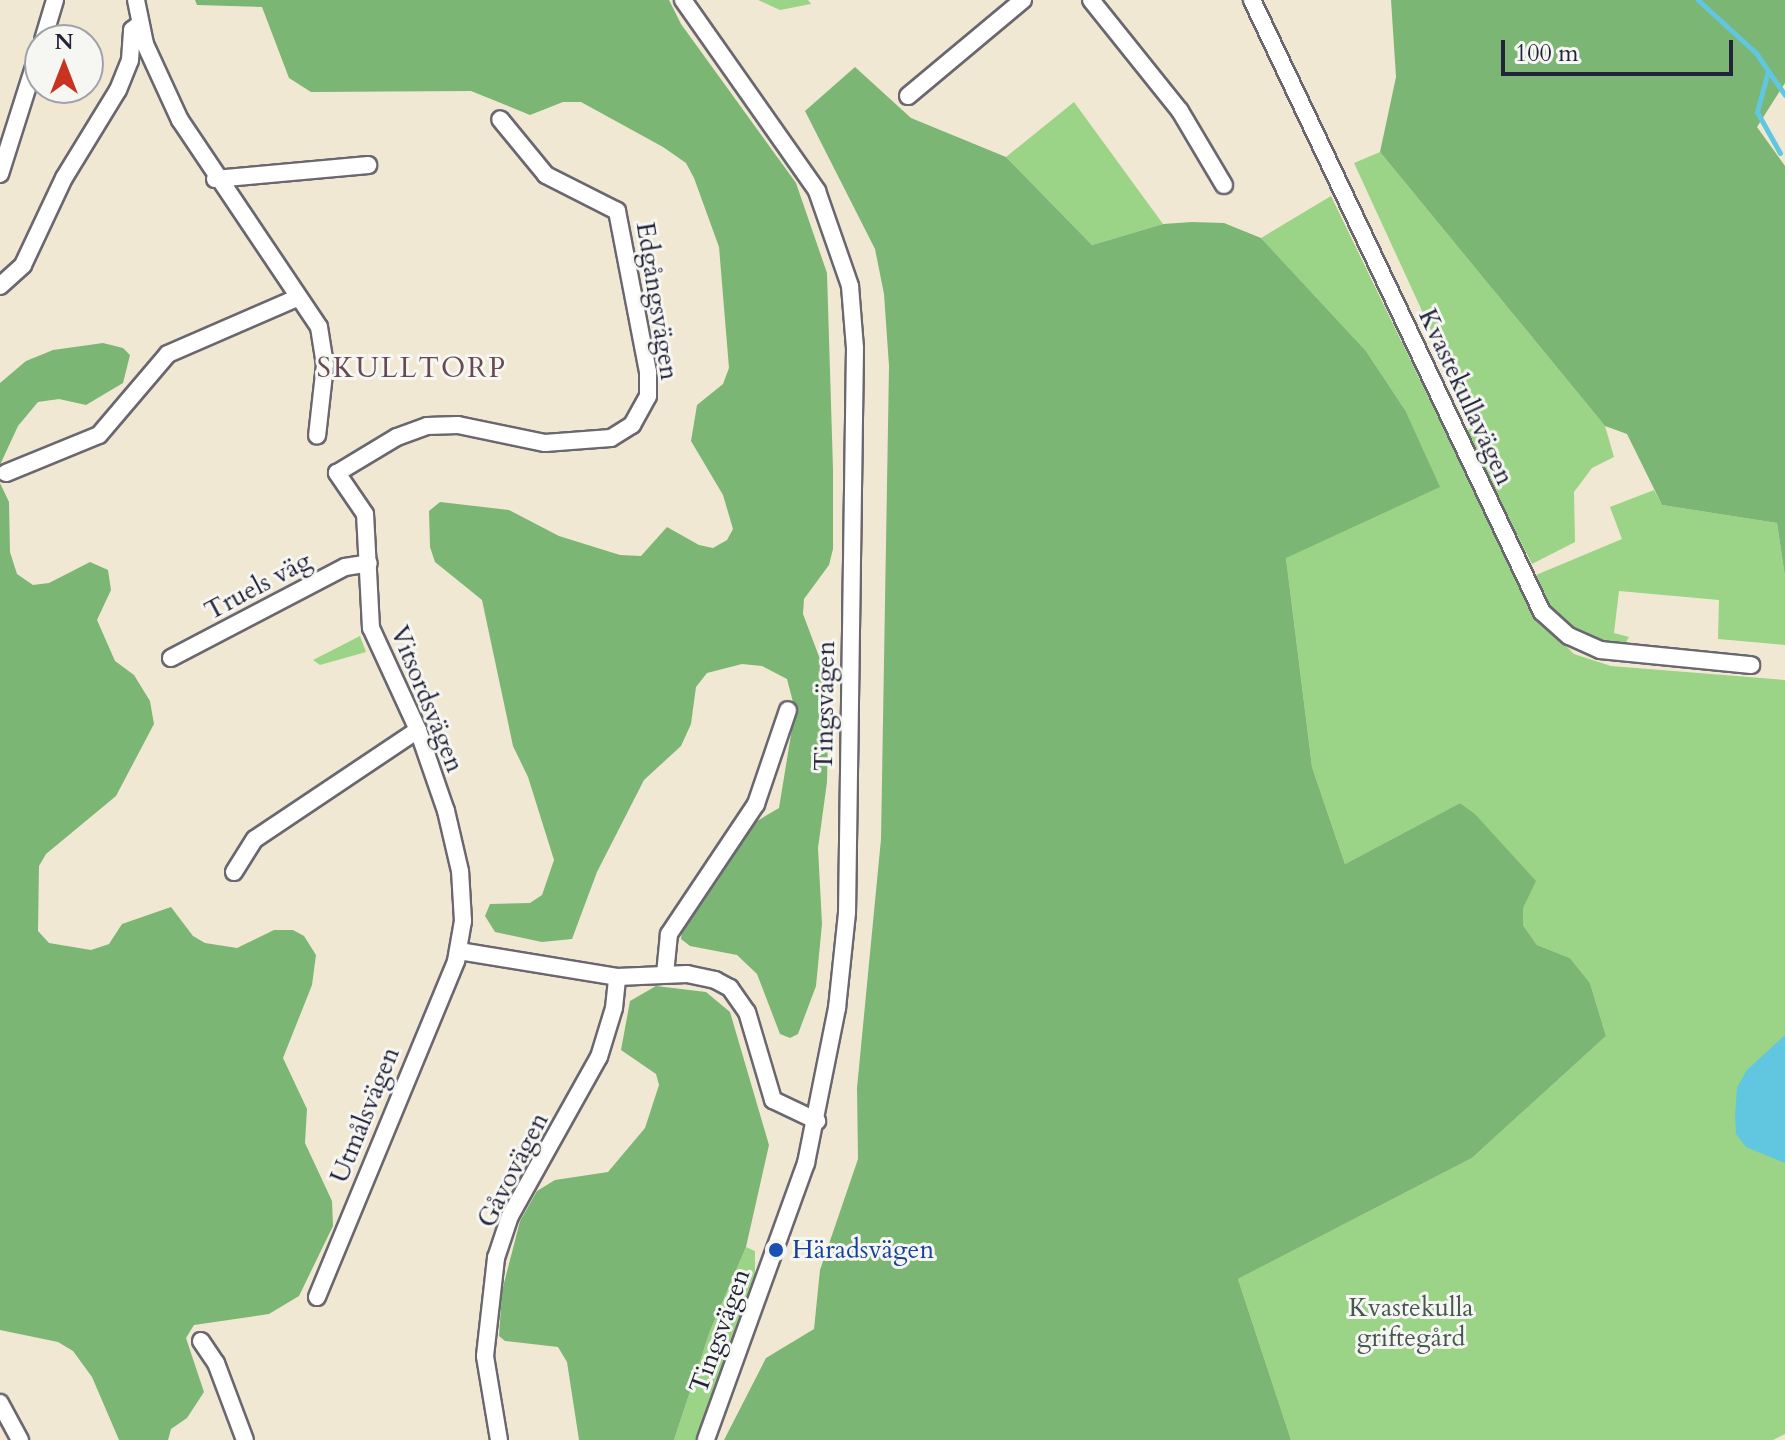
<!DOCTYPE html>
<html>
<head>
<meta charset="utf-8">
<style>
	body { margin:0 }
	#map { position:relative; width:1785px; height:1440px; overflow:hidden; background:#f1e8d3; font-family:Cardo,serif }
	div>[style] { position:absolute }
	.green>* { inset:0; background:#9bd487 }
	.forest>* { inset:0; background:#7cb674 }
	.water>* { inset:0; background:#61c6df }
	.stream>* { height:5px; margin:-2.5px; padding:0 2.5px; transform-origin:2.5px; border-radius:2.5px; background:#61c6df }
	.roads { filter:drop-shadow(2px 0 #6a6770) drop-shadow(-2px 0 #6a6770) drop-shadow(0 2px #6a6770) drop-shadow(0 -2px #6a6770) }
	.minor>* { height:16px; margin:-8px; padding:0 8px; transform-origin:8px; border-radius:8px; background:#fff }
	.dots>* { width:22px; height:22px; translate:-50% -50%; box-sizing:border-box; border:4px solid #f6f6f2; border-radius:50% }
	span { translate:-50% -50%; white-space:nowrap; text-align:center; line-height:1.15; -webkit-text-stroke:6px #f6f6f2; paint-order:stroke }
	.street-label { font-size:26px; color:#22223b }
	.transit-label { font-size:26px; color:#164399 }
	.left { translate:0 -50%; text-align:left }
	.park-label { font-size:26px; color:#465752 }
	.neighbourhood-label { font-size:28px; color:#684a52; letter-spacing:2px }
	.north { position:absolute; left:24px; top:24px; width:80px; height:80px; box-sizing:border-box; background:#f6f6f2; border:2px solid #a1a1a9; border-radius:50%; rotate:0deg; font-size:22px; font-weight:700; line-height:32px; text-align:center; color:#22223b }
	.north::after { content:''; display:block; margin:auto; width:28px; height:36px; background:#c8321e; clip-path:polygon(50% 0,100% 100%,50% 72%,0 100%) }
	.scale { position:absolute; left:1501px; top:40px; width:232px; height:36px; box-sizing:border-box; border:4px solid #22223b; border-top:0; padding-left:10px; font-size:24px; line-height:28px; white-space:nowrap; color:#22223b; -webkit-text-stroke:6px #f6f6f2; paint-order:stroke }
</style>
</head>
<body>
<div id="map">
	<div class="green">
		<i style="clip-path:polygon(758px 0,808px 0,811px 4px,780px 10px)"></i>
		<i style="clip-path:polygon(1074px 102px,1163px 224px,1092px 245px,1006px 157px)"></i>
		<i style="clip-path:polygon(1380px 152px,1605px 426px,1614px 457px,1592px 468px,1574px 492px,1575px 542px,1532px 564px,1465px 432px,1475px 426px,1354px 163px)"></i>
		<i style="clip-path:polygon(1331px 196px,1533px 613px,1574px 654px,1611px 666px,1785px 680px,1785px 1434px,1773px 1440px,1291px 1440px,1238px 1279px,1472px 1158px,1606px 1036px,1590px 983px,1570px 958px,1537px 945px,1523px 925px,1523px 908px,1490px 833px,1474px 813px,1460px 803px,1345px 864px,1312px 767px,1286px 558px,1405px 410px,1366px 351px,1261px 238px)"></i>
		<i style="clip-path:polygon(1654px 490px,1662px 505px,1777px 523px,1785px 577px,1785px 645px,1718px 639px,1719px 600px,1619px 591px,1614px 633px,1629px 637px,1623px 647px,1588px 640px,1555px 615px,1536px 575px,1622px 539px,1610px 507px)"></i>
		<i style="clip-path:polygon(360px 636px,366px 652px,320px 665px,313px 660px)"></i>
		<i style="clip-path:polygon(746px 1247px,755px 1251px,755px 1277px,696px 1440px,674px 1440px,710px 1331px)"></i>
	</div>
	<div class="forest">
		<i style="clip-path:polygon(195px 0,669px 0,681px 24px,796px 183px,827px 273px,833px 469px,833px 549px,829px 565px,804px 599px,803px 614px,829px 683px,827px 782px,818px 848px,822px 924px,816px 986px,798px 1034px,790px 1038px,780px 1034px,757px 974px,737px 955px,690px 946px,681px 939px,683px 922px,737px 833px,779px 808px,795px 710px,787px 679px,762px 666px,742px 664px,707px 673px,696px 687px,691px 724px,681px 746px,644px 780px,597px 872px,572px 939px,542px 942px,495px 932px,485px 916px,490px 904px,530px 903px,542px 895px,554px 860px,528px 777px,513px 746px,482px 600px,435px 562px,430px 547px,429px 511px,440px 502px,509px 510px,559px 536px,620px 555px,641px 556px,667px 527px,699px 545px,713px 548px,727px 540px,733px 529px,723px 495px,691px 441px,697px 405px,723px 384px,729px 368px,719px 247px,694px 178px,686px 163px,663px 147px,581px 102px,563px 102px,530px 115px,471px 91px,311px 92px,289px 78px,262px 7px,197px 5px)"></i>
		<i style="clip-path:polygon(1391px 0,1785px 0,1785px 83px,1757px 127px,1785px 166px,1785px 577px,1777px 523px,1662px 505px,1627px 434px,1605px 426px,1380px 152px,1396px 77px)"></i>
		<i style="clip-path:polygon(855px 67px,911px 118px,1006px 157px,1092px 245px,1163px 224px,1192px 222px,1224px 223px,1261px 238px,1366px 351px,1405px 410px,1440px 487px,1286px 558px,1312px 767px,1345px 864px,1460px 803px,1474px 813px,1536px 881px,1523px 908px,1523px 925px,1537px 945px,1570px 958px,1590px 983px,1606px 1036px,1472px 1158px,1238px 1279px,1291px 1440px,724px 1440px,766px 1358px,814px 1329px,820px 1270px,858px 1159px,857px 1088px,881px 839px,889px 366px,884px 294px,875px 249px,805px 111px)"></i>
		<i style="clip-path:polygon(103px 343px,123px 348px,130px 355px,123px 383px,86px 405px,59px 399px,38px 402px,18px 426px,0 465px,0 383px,26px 361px,53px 350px)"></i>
		<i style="clip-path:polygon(0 483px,9px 502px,10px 552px,17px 574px,33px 585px,49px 583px,90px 562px,108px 570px,111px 590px,97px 620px,115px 661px,134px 675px,150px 701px,154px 724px,116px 796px,46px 854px,39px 866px,38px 931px,49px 943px,91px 950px,109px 944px,122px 924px,171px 907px,193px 936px,205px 943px,237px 948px,274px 930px,293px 930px,304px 936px,316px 955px,312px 985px,283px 1058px,307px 1109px,305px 1143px,332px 1201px,333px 1226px,299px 1296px,269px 1314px,194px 1325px,186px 1338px,204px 1392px,187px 1418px,171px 1429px,168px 1440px,119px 1440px,92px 1377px,73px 1351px,58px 1342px,0 1330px)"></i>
		<i style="clip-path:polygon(656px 986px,706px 992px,730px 1012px,769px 1145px,746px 1247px,710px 1331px,674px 1440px,579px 1440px,567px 1362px,558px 1347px,505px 1341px,499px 1336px,502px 1291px,520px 1221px,537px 1191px,555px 1180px,608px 1172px,645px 1128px,659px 1085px,656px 1074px,621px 1050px,630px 1001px)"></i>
	</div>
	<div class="water">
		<i style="clip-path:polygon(1785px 1035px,1785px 1163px,1746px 1147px,1736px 1134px,1735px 1116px,1737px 1088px,1746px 1071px)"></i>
	</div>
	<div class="stream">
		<i style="left:1698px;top:0;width:79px;rotate:42.4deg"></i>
		<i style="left:1756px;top:53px;width:51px;rotate:55.4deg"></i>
		<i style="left:1768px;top:71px;width:42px;rotate:105deg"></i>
		<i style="left:1757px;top:112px;width:47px;rotate:60.7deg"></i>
	</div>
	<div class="roads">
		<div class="minor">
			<i style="left:136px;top:0;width:45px;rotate:78.4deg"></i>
			<i style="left:145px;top:44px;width:84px;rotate:65.3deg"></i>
			<i style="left:180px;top:120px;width:249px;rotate:56.1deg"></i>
			<i style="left:319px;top:327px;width:38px;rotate:81deg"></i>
			<i style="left:325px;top:365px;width:71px;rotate:96.4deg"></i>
			<i style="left:683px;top:0;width:233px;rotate:54.9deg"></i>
			<i style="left:817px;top:191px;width:101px;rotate:70.8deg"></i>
			<i style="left:850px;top:286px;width:62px;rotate:85.4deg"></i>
			<i style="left:855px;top:348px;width:565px;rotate:90.81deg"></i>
			<i style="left:847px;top:913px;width:96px;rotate:96deg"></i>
			<i style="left:837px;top:1008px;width:158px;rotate:101.3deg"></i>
			<i style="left:806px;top:1163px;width:294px;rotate:109.9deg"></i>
			<i style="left:1091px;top:0;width:142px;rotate:51.3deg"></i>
			<i style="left:1180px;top:111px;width:86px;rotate:59.3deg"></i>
			<i style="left:1252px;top:0;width:677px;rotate:64.65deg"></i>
			<i style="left:1542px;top:612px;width:36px;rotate:42deg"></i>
			<i style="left:1569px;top:636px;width:34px;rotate:24deg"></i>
			<i style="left:1600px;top:650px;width:152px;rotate:5.7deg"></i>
			<i style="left:43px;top:40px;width:42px;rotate:-73.3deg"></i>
			<i style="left:908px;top:96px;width:150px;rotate:-39.9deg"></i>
			<i style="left:0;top:174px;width:132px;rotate:-72.4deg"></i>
			<i style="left:215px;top:179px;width:154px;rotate:-5.2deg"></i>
			<i style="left:0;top:286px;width:31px;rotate:-42deg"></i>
			<i style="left:23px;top:265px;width:96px;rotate:-64.8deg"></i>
			<i style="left:64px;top:178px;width:103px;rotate:-58.5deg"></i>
			<i style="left:118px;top:90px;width:32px;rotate:-68deg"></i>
			<i style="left:130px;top:60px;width:30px;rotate:-86deg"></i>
			<i style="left:132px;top:30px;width:10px;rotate:-37deg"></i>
			<i style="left:6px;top:473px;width:100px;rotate:-22.2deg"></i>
			<i style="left:99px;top:435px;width:106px;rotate:-49.6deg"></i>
			<i style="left:168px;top:354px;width:141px;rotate:-23.5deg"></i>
			<i style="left:171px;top:658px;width:196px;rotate:-27.6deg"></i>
			<i style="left:345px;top:567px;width:24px;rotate:-9deg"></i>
			<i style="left:234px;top:872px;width:39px;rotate:-58deg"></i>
			<i style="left:255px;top:839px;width:196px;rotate:-33.8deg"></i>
			<i style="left:459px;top:951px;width:160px;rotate:9.3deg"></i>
			<i style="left:617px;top:977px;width:70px;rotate:-2.5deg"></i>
			<i style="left:687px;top:974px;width:29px;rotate:12deg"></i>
			<i style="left:715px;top:980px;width:17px;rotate:28deg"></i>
			<i style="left:730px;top:988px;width:29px;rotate:55deg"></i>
			<i style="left:747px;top:1012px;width:92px;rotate:73.5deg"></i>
			<i style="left:773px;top:1100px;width:49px;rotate:25.5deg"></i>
			<i style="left:665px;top:974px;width:40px;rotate:-84.3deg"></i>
			<i style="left:669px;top:934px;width:156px;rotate:-56.2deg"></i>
			<i style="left:756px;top:804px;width:99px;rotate:-71.2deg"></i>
			<i style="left:317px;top:1297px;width:364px;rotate:-67.5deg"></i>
			<i style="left:456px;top:961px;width:41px;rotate:-80.1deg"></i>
			<i style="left:463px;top:921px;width:50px;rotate:-93.4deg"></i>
			<i style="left:460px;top:871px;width:62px;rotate:-103.1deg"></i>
			<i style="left:446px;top:811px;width:86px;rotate:-109.1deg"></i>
			<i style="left:418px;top:730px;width:112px;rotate:-114.7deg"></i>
			<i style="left:371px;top:628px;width:114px;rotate:-93deg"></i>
			<i style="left:365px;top:514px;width:50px;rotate:-124.3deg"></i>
			<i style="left:337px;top:473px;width:70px;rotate:-31deg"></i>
			<i style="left:397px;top:437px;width:32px;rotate:-20deg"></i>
			<i style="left:427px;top:426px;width:31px;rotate:-2deg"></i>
			<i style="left:458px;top:425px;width:89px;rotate:11.7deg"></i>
			<i style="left:545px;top:443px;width:66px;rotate:-4.3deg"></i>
			<i style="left:611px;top:438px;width:25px;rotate:-32deg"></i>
			<i style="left:632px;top:425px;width:33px;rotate:-61deg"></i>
			<i style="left:648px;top:396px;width:24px;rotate:-90deg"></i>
			<i style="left:648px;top:372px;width:164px;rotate:-100.9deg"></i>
			<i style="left:617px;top:211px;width:80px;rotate:-153.1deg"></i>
			<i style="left:546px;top:175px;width:72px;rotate:-129.4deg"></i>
			<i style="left:201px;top:1341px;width:27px;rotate:56deg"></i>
			<i style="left:216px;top:1363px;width:82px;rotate:69.4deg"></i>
			<i style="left:0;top:1403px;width:42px;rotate:61.6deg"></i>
			<i style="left:499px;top:1440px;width:85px;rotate:-99.5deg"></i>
			<i style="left:485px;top:1356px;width:99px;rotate:-83.6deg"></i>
			<i style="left:496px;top:1258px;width:44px;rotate:-71.6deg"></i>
			<i style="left:510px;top:1216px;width:182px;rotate:-60.8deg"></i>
			<i style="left:599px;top:1057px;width:51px;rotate:-73deg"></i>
			<i style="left:614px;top:1008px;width:31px;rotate:-84deg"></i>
		</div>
	</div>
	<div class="dots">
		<i style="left:776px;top:1250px;background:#1a4fb4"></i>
	</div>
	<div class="street-label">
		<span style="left:657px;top:301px;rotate:81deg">Edgångsvägen</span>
		<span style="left:1466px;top:397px;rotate:65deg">Kvastekullavägen</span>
		<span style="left:258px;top:586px;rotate:-28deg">Truels väg</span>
		<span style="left:427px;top:699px;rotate:68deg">Vitsordsvägen</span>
		<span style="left:825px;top:706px;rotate:-89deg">Tingsvägen</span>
		<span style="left:365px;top:1115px;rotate:-68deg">Utmålsvägen</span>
		<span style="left:513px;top:1170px;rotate:-63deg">Gåvovägen</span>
		<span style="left:720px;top:1331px;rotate:-70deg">Tingsvägen</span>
	</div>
	<div class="transit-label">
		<span class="left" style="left:792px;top:1250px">Häradsvägen</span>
	</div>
	<div class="park-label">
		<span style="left:1411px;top:1323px">Kvastekulla<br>griftegård</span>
	</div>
	<div class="neighbourhood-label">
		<span style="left:412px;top:368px">SKULLTORP</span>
	</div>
	<div class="north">N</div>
	<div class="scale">100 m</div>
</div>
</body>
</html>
